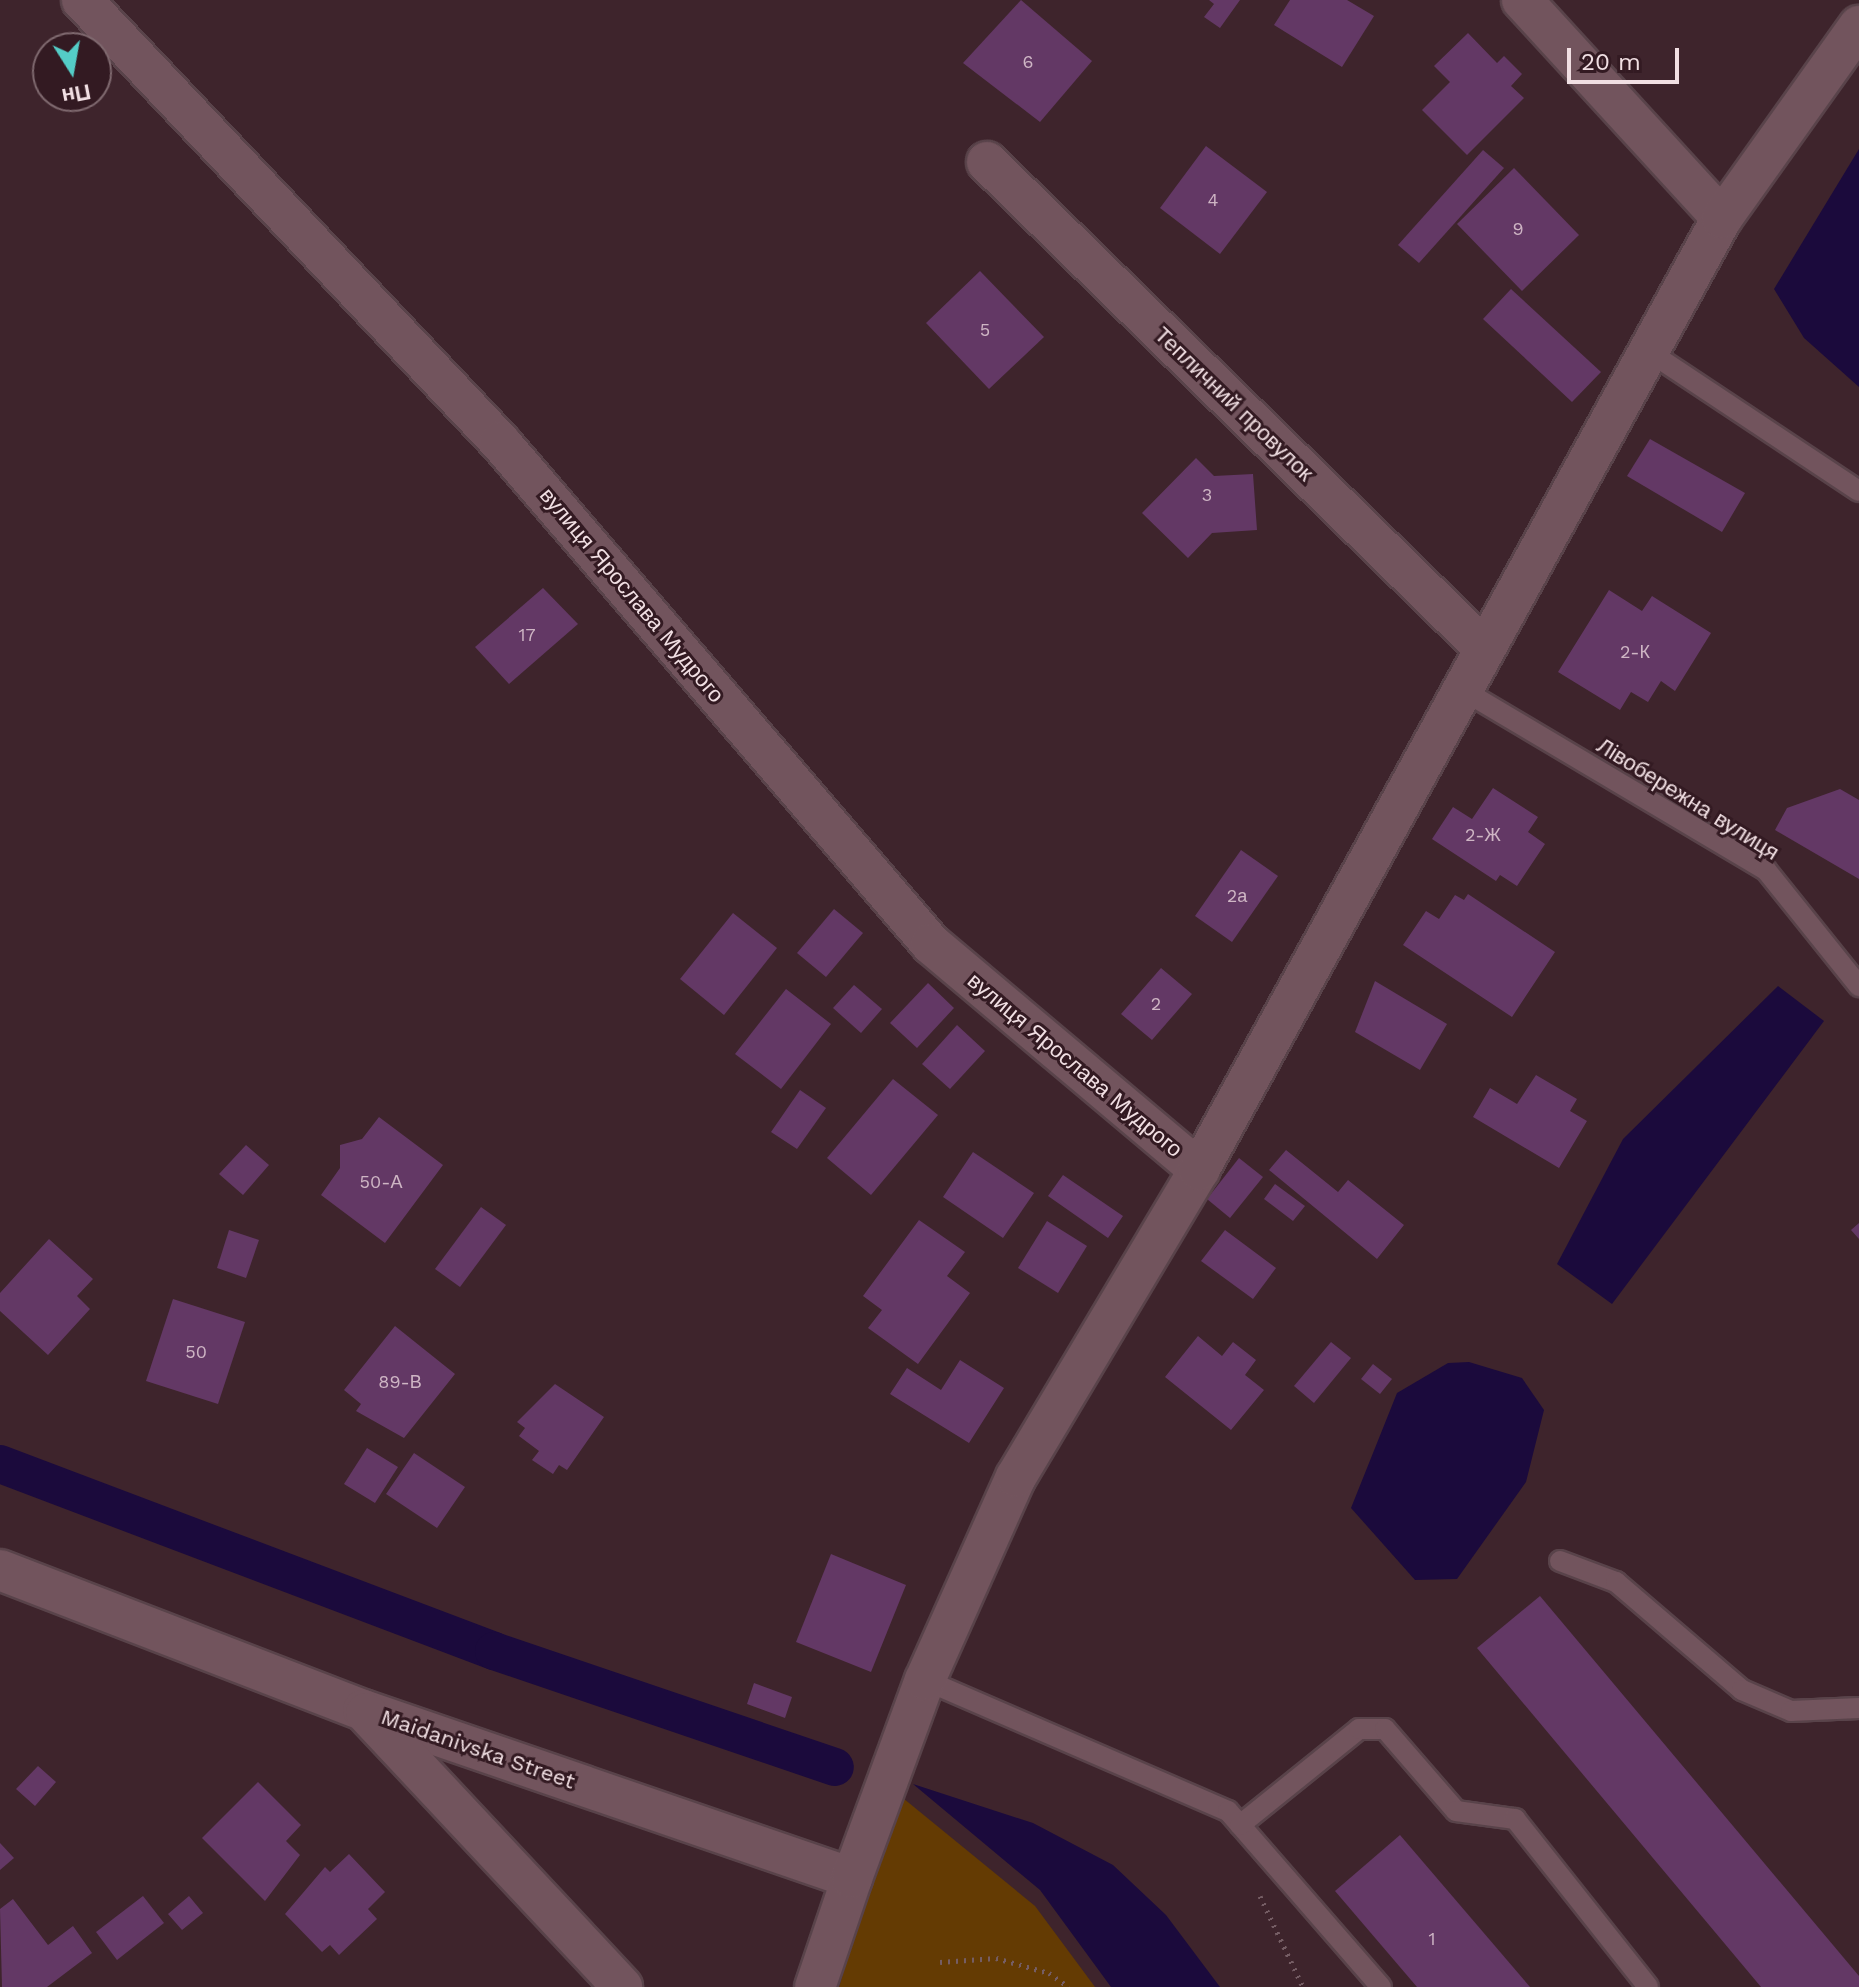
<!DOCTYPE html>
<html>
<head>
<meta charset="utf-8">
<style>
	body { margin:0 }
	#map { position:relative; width:1859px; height:1987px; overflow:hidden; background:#3e242c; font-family:"Work Sans",sans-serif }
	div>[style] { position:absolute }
	.green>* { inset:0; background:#643b03 }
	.water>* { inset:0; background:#1b0a3c }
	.canal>* { height:38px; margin:-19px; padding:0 19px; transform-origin:19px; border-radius:19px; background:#1b0a3c }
	.building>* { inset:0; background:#633865 }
	.path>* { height:5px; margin-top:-2.5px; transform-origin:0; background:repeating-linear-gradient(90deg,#755d64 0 2px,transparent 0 8px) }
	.roads { filter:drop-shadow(2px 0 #59434a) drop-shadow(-2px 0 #59434a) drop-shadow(0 2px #59434a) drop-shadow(0 -2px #59434a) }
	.lane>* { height:20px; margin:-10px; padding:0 10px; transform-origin:10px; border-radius:10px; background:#72545d }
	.street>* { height:40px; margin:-20px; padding:0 20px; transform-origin:20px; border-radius:20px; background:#72545d }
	span { translate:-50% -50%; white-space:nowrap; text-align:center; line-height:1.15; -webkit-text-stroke:6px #331a22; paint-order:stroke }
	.number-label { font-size:18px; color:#ceb5c4 }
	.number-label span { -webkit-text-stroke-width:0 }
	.street-label { font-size:22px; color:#f1dfe3 }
	.north { position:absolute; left:32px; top:32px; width:80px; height:80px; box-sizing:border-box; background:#331a22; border:2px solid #7f696f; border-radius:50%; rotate:169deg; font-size:22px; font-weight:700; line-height:32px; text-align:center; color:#f1dfe3 }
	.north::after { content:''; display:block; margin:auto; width:28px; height:36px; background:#54cdc7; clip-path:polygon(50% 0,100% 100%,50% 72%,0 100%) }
	.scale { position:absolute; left:1567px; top:48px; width:112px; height:36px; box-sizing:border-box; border:4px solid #f1dfe3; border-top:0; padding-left:10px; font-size:24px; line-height:28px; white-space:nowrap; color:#f1dfe3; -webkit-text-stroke:6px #331a22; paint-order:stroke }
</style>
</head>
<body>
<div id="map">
	<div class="green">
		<i style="clip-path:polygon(898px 1794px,1035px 1906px,1095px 1987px,839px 1987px)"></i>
	</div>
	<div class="water">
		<i style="clip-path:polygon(1859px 149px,1859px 387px,1804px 338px,1774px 289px)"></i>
		<i style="clip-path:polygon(1778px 986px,1824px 1021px,1612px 1304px,1557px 1264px,1623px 1139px)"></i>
		<i style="clip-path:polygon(1469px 1362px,1522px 1378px,1544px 1410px,1526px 1482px,1457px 1579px,1415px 1580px,1351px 1508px,1397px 1393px,1448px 1363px)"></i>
		<i style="clip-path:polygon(913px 1784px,1033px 1823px,1113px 1865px,1166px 1915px,1220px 1987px,1111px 1987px,1040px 1890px)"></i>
	</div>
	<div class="canal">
		<i style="left:0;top:1464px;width:528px;rotate:20.73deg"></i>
		<i style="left:494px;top:1651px;width:360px;rotate:18.8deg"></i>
	</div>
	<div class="building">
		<i style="clip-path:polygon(1021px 0,1092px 61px,1040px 122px,963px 63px)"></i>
		<i style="clip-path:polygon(1209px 0,1240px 0,1220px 28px,1204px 17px,1214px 4px)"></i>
		<i style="clip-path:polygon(1290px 0,1347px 0,1374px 16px,1342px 67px,1274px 25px)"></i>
		<i style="clip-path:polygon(1468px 33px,1497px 63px,1504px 56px,1522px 74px,1511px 86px,1524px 98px,1467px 155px,1422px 110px,1450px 82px,1434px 66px)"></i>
		<i style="clip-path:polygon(1206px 146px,1267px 192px,1220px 254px,1160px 208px)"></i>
		<i style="clip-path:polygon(1483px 150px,1504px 168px,1419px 263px,1398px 245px)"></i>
		<i style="clip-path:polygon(1514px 168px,1579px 235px,1522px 291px,1457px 224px)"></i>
		<i style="clip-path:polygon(980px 271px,1044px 337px,989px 389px,926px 323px)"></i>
		<i style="clip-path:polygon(1511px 289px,1601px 372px,1572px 402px,1483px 319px)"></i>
		<i style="clip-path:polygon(1650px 439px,1745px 493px,1722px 532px,1627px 476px)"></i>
		<i style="clip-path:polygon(1196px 458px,1214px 476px,1253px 474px,1257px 530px,1212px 533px,1188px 558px,1142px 513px)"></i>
		<i style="clip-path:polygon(543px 588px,578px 624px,509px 684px,475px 647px)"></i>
		<i style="clip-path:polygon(1609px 590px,1642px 611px,1652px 596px,1711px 633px,1675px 691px,1661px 681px,1648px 702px,1631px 692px,1620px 710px,1558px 672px)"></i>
		<i style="clip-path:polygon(1493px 788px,1538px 817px,1528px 832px,1545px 844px,1517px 886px,1500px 875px,1496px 881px,1432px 839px,1453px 807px,1472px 819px)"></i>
		<i style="clip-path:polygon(1840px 789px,1859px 800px,1859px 879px,1775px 830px,1787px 808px)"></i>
		<i style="clip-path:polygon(1241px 850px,1278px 876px,1232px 942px,1195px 916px)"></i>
		<i style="clip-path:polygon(1468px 894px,1555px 952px,1512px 1017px,1403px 945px,1426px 911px,1439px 919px,1455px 895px,1464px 900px)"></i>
		<i style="clip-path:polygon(834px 909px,863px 933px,826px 977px,797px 953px)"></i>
		<i style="clip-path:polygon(733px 913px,777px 948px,724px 1015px,680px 979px)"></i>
		<i style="clip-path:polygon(1161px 968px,1192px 994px,1152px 1040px,1121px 1014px)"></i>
		<i style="clip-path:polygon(1375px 981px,1447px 1024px,1420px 1070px,1355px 1032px)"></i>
		<i style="clip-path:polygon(928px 983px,954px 1008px,917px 1048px,890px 1023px)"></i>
		<i style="clip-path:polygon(854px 985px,882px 1009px,861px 1033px,833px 1008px)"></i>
		<i style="clip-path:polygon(786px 989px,831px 1024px,781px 1089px,735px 1054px)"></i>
		<i style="clip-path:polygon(957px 1025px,985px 1051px,950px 1089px,922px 1064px)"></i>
		<i style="clip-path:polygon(1536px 1075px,1577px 1099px,1570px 1111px,1587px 1121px,1559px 1168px,1473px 1117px,1490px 1088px,1517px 1104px)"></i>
		<i style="clip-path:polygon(893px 1079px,938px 1115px,871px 1195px,827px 1158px)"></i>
		<i style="clip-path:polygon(800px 1090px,826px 1108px,797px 1149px,771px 1132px)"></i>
		<i style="clip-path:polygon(379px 1117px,443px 1165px,385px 1243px,321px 1195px,340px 1168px,340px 1145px,362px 1139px)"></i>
		<i style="clip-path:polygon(246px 1145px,269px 1165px,243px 1195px,219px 1174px)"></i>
		<i style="clip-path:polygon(1286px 1150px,1338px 1192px,1348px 1180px,1404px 1225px,1377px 1259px,1269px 1170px)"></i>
		<i style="clip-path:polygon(973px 1152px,1034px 1193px,1003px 1238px,943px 1197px)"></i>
		<i style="clip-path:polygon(1239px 1158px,1263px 1177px,1230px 1218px,1207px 1199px)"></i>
		<i style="clip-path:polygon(1063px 1175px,1123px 1216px,1108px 1238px,1048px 1196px)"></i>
		<i style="clip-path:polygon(1275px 1184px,1305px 1206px,1293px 1221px,1264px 1199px)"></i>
		<i style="clip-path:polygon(481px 1207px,506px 1225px,460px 1287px,435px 1269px)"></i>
		<i style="clip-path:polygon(919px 1220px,965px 1252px,947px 1276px,970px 1293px,918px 1364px,868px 1328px,882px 1310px,863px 1296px)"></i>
		<i style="clip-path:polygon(1047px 1221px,1087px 1246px,1058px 1293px,1018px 1268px)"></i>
		<i style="clip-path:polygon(1859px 1223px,1859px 1239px,1851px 1230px)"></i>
		<i style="clip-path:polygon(229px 1230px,259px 1240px,246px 1278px,217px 1268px)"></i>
		<i style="clip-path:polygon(1225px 1230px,1276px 1268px,1253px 1299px,1201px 1261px)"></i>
		<i style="clip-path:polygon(49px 1239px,93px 1279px,77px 1296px,90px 1309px,48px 1355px,0 1311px,0 1293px)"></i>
		<i style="clip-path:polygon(173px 1299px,245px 1322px,218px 1404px,146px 1381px)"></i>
		<i style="clip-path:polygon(395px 1326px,455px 1374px,404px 1438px,356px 1411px,361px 1404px,344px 1390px)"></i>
		<i style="clip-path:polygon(1198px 1336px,1222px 1356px,1233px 1342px,1256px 1360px,1245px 1375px,1264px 1390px,1231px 1430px,1165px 1377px)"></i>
		<i style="clip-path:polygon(1331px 1342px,1351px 1358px,1314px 1403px,1294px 1386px)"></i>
		<i style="clip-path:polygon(960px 1360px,1004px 1388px,969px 1443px,890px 1394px,907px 1368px,941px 1390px)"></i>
		<i style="clip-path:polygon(1373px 1364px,1392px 1379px,1380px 1394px,1361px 1379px)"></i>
		<i style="clip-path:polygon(555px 1384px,604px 1417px,567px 1470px,559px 1465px,553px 1474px,532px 1460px,539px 1451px,519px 1436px,525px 1428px,517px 1422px)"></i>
		<i style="clip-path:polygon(367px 1448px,398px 1467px,375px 1503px,344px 1484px)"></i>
		<i style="clip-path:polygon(414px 1453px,465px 1487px,437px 1528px,386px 1494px)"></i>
		<i style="clip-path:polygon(831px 1554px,906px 1585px,871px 1672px,796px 1642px)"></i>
		<i style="clip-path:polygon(1540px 1596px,1859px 1976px,1859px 1987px,1761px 1987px,1477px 1648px)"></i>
		<i style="clip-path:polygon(754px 1683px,792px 1697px,785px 1718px,747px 1704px)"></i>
		<i style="clip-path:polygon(38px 1766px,56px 1782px,35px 1806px,16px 1789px)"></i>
		<i style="clip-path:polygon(258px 1782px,301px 1825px,286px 1841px,300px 1855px,265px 1901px,202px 1838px)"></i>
		<i style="clip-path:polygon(1400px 1835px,1530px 1987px,1417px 1987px,1335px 1891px)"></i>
		<i style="clip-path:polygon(0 1843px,14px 1858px,0 1870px)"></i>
		<i style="clip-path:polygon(349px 1854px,385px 1892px,368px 1909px,377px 1919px,339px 1955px,330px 1945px,322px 1952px,285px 1914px,325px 1867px,330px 1872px)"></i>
		<i style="clip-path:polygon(143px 1896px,164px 1923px,117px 1960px,96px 1932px)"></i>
		<i style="clip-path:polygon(189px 1896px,203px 1913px,182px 1930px,168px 1914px)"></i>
		<i style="clip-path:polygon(13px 1899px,48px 1945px,73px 1926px,92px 1953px,47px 1987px,2px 1987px,0 1909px)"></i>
	</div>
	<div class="path">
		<i style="left:1260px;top:1896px;width:101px;rotate:64.7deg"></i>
		<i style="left:940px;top:1962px;width:56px;rotate:-4.1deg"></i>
		<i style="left:996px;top:1958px;width:55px;rotate:15.8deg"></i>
		<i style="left:1049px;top:1973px;width:24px;rotate:35deg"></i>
	</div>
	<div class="roads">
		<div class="lane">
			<i style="left:1648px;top:351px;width:253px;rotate:33.6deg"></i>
			<i style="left:1461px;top:689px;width:355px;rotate:30.7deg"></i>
			<i style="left:1766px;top:870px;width:149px;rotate:51.3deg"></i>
			<i style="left:1560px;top:1561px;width:60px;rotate:20.6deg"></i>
			<i style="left:1616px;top:1582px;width:166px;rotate:40.6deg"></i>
			<i style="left:1742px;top:1690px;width:53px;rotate:23.2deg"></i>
			<i style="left:1791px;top:1711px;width:68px;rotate:-2.5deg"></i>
			<i style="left:925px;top:1680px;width:330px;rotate:23.4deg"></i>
			<i style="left:1228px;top:1811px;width:233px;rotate:49deg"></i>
			<i style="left:1240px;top:1825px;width:153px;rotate:-38.9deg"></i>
			<i style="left:1359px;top:1729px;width:26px"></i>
			<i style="left:1385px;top:1729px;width:108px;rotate:49.1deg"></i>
			<i style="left:1456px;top:1811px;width:60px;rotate:7.7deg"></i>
			<i style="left:1515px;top:1819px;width:214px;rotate:51.6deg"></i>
		</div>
		<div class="street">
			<i style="left:82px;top:0;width:608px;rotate:46.6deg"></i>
			<i style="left:500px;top:442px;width:662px;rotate:49.35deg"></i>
			<i style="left:931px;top:944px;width:351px;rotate:40.1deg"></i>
			<i style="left:1522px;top:0;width:296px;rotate:47.5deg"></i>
			<i style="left:987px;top:162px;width:692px;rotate:44.36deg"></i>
			<i style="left:0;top:1570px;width:389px;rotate:21.1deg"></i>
			<i style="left:363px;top:1710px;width:517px;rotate:18.96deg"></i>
			<i style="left:852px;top:1878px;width:115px;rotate:108.7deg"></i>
			<i style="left:366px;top:1713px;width:375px;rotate:46.9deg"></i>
			<i style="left:852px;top:1878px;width:211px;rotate:-69.8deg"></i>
			<i style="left:925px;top:1680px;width:222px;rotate:-65.9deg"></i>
			<i style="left:1016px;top:1477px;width:357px;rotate:-59.2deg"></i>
			<i style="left:1199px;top:1170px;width:1086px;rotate:-61.22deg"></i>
			<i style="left:1722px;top:218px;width:236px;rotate:-54.5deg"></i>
		</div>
	</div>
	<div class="number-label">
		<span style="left:1028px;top:62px">6</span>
		<span style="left:1213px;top:200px">4</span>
		<span style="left:1518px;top:229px">9</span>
		<span style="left:985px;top:330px">5</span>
		<span style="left:1207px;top:495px">3</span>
		<span style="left:527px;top:635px">17</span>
		<span style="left:1635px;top:652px">2-К</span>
		<span style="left:1483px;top:835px">2-Ж</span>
		<span style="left:1237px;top:896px">2а</span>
		<span style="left:1156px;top:1004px">2</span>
		<span style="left:381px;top:1182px">50-А</span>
		<span style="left:196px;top:1352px">50</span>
		<span style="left:400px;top:1382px">89-В</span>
		<span style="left:1432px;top:1939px">1</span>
	</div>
	<div class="street-label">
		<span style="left:1234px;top:404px;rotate:44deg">Тепличний провулок</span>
		<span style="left:632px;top:595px;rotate:50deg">вулиця Ярослава Мудрого</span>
		<span style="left:1688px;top:799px;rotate:32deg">Лівобережна вулиця</span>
		<span style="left:1075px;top:1065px;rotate:40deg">вулиця Ярослава Мудрого</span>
		<span style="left:478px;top:1749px;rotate:19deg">Maidanivska Street</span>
	</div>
	<div class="north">Пн</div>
	<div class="scale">20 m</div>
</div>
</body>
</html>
